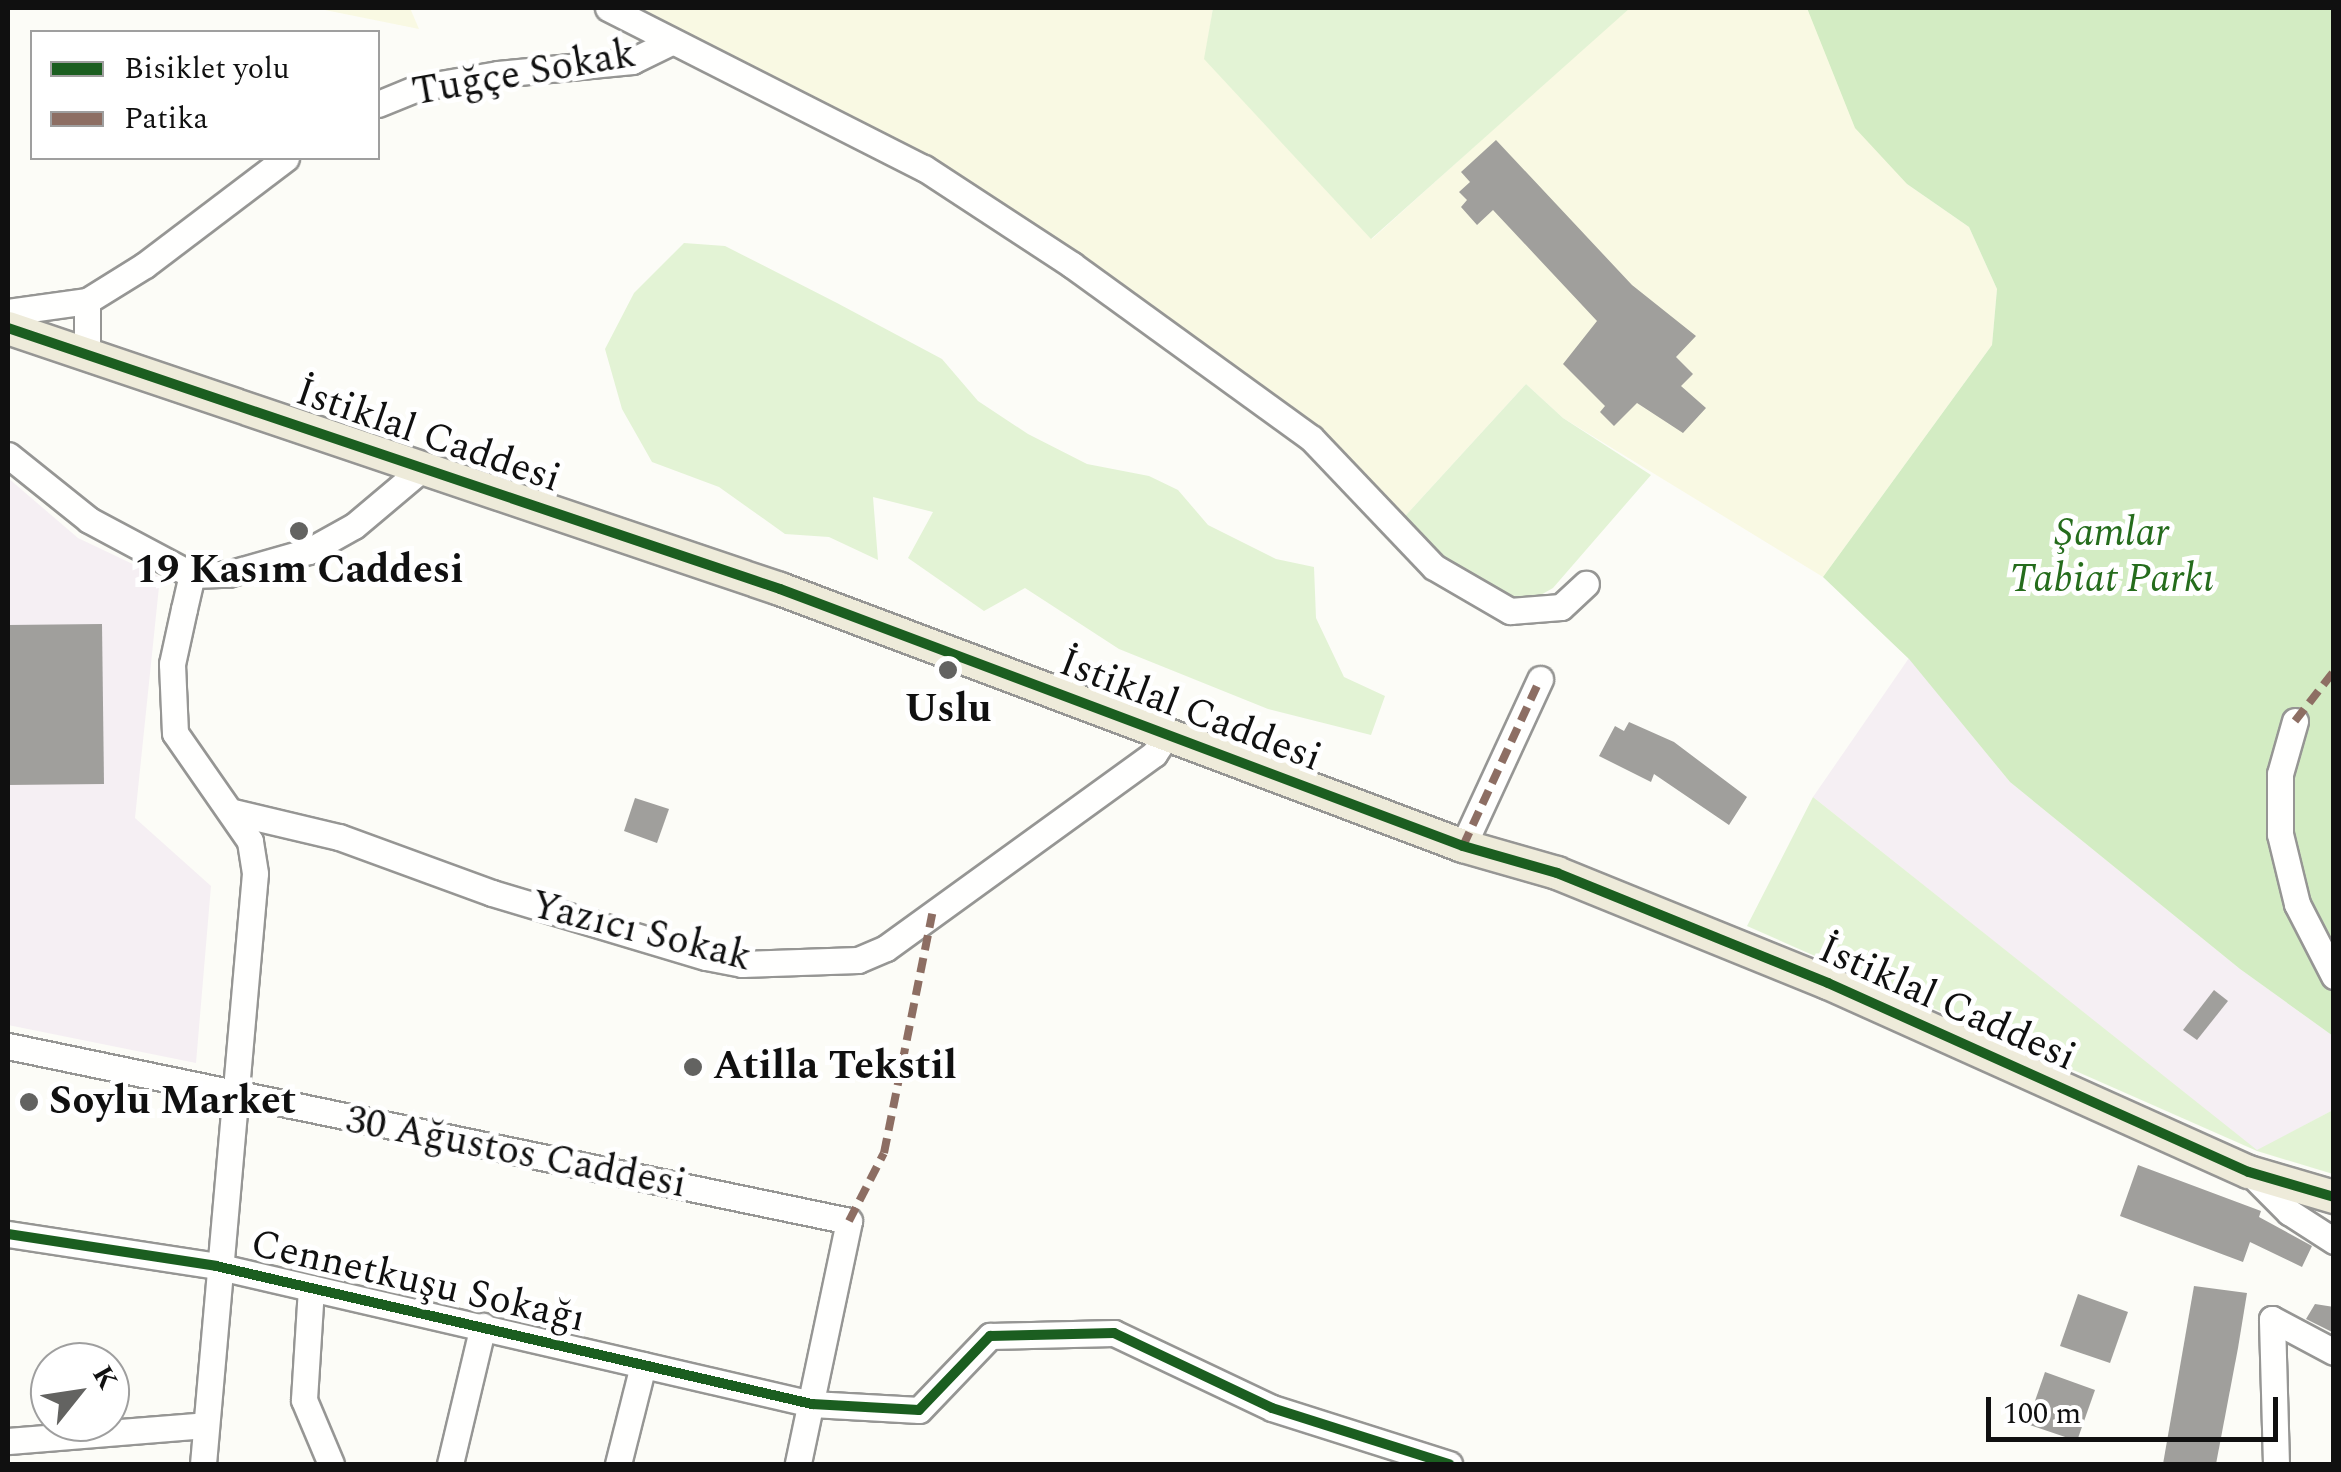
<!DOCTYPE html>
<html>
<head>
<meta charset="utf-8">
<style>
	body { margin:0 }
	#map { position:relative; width:2341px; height:1472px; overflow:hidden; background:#fcfcf7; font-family:Spectral,serif }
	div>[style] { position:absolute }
	.industrial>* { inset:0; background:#f5eff3 }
	.farmland>* { inset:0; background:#f9f9e3 }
	.green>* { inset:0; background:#e3f3d5 }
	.forest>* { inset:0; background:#d3ecc3 }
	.building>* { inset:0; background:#a09f9c }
	.roads { filter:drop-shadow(2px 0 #969694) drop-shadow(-2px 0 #969694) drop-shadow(0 2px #969694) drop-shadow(0 -2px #969694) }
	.minor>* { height:25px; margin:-12.5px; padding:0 12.5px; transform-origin:12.5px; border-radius:12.5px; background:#fffffe }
	.major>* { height:32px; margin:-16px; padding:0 16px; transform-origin:16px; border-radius:16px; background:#eeebda }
	.quiet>* { height:8px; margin-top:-4px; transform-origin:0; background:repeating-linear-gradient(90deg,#8d6e63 0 15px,transparent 0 23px) }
	.cycleway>* { height:10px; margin:-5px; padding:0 5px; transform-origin:5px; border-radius:5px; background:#1b5e20 }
	.dots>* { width:28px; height:28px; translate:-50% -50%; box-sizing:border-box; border:5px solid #fff; border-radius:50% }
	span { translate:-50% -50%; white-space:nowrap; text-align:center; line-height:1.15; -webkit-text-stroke:10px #fff; paint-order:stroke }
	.street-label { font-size:40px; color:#101010 }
	.park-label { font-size:40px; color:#256c1c; font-style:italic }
	.poi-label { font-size:40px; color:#101010; font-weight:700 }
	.left { translate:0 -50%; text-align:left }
	.frame { position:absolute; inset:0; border:10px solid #101010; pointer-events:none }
	.legend { position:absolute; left:30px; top:30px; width:350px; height:130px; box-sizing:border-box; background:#fff; border:2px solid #9f9f9f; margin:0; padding:12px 18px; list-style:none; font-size:30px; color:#101010 }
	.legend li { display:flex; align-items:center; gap:20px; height:50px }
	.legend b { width:50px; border:2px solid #9f9f9f }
	.north { position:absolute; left:30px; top:1342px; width:100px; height:100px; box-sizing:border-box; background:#fff; border:2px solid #9f9f9f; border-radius:50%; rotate:60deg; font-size:28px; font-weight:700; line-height:40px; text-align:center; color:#101010 }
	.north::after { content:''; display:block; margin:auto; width:35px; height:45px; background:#636361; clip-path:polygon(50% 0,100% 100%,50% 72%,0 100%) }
	.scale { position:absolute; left:1986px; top:1397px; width:292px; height:45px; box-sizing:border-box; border:5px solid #101010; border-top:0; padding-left:12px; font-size:30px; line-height:35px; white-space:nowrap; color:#101010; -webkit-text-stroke:8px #fff; paint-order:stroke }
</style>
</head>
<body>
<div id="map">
	<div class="industrial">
		<i style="clip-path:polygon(8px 478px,78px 538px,160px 577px,135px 818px,211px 886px,196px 1063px,8px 1025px)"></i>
		<i style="clip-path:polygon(1909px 658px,2010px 782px,2240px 969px,2333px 1036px,2333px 1110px,2257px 1151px,1813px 797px)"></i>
	</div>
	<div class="farmland">
		<i style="clip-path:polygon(322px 8px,410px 8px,419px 29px,325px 10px)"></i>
		<i style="clip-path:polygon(621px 8px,1213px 8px,1205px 59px,1372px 239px,1626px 9px,1807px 8px,1907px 184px,1969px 227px,1997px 289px,1992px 345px,1823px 577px,1563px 418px,1526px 384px,1397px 525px,1357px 477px,956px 180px)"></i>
	</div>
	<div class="green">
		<i style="clip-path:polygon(1213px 8px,1630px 8px,1371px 239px,1204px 59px)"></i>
		<i style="clip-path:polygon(684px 243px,725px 246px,837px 303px,942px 359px,978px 401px,1028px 434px,1087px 464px,1149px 476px,1178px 490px,1208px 525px,1276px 559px,1314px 567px,1316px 618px,1344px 677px,1385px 696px,1371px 735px,1268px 709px,1119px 649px,1025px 588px,984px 611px,908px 558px,933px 512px,873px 497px,878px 560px,829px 537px,785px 534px,719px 487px,652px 462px,622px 409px,605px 349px,634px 293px)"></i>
		<i style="clip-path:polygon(1526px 384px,1563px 418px,1651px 475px,1553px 588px,1530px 601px,1505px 602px,1397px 525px)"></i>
		<i style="clip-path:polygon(1813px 797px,2257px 1150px,2333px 1110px,2333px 1174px,2257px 1151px,1747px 926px)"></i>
	</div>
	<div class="forest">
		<i style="clip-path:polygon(1807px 8px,2333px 8px,2333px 1036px,2240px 969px,2010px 782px,1909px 659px,1823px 577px,1992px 345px,1997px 289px,1969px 227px,1907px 184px,1855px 128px)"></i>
	</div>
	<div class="building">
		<i style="clip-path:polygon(1496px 140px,1632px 285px,1696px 336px,1676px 357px,1693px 374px,1681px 386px,1706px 408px,1683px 433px,1637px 403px,1614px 426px,1600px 412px,1605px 406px,1563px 364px,1597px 321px,1493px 210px,1477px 225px,1461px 207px,1467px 200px,1459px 192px,1470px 182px,1461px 172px)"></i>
		<i style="clip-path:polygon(102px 624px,104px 784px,8px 785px,8px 625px)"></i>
		<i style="clip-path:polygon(1629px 722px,1674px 742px,1747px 797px,1729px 825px,1654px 774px,1651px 782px,1599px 756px,1615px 726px,1624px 731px)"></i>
		<i style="clip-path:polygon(635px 798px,669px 809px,657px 843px,624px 831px)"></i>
		<i style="clip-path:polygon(2214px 990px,2228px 1001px,2197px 1040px,2183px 1030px)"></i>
		<i style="clip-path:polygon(2138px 1165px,2261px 1211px,2259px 1217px,2312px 1246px,2302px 1267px,2250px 1242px,2243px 1262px,2120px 1216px)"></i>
		<i style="clip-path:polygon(2194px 1286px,2247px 1293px,2238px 1348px,2216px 1464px,2163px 1464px)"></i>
		<i style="clip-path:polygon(2078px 1294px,2128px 1312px,2110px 1363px,2060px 1346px)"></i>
		<i style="clip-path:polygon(2315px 1304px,2334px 1307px,2334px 1333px,2306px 1319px)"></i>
		<i style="clip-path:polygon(2045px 1372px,2095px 1390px,2077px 1441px,2027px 1424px)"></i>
	</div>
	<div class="roads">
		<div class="minor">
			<i style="left:608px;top:8px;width:354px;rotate:26.9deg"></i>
			<i style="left:924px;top:168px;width:177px;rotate:33.2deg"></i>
			<i style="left:1072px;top:265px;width:295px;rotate:35.9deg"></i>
			<i style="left:1311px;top:438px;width:178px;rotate:46.4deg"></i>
			<i style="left:1434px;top:567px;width:88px;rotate:30.1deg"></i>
			<i style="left:1510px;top:611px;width:51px;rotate:-4.5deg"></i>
			<i style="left:1561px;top:607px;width:34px;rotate:-43deg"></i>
			<i style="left:378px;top:104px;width:42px;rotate:-22.3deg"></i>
			<i style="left:417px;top:88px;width:82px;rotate:-9.8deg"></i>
			<i style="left:498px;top:74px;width:135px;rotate:-5.5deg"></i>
			<i style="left:632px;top:61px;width:41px;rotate:-25.9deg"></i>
			<i style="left:87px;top:301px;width:53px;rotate:90deg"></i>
			<i style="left:8px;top:312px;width:80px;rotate:-7.9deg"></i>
			<i style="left:87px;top:301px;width:68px;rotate:-31.8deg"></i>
			<i style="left:145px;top:265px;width:177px;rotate:-37.2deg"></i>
			<i style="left:8px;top:455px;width:104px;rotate:38.7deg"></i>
			<i style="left:89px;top:520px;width:117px;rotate:28.1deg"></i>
			<i style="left:2295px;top:721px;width:55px;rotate:105.8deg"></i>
			<i style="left:2280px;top:774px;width:60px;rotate:90deg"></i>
			<i style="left:2280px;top:834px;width:72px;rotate:76.3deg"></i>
			<i style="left:2297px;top:904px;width:81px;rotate:62.8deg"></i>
			<i style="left:233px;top:812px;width:109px;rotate:13.3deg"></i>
			<i style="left:339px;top:837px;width:163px;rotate:20.1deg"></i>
			<i style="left:492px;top:893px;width:223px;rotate:16.7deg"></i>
			<i style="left:706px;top:957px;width:37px;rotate:11deg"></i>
			<i style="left:742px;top:964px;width:116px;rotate:-2deg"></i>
			<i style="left:858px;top:960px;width:30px;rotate:-23deg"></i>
			<i style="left:886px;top:948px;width:331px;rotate:-35.9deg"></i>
			<i style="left:1154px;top:754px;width:23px;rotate:-56deg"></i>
			<i style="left:1463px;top:846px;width:184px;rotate:-65.2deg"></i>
			<i style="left:8px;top:1046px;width:859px;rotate:11.75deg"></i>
			<i style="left:849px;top:1221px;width:248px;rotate:101.9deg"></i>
			<i style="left:2249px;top:1172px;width:57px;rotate:45deg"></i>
			<i style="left:2289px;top:1212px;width:54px;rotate:32.8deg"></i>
			<i style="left:8px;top:1234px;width:210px;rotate:8.7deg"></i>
			<i style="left:216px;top:1266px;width:612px;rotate:13.04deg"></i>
			<i style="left:812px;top:1404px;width:107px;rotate:3.2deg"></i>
			<i style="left:919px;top:1410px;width:103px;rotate:-46.2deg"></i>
			<i style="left:990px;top:1336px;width:124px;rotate:-1.4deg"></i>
			<i style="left:1114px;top:1333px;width:175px;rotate:25.4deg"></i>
			<i style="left:1272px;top:1408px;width:186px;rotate:17.6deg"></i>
			<i style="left:311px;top:1288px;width:112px;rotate:93.6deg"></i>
			<i style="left:304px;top:1400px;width:69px;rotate:67.1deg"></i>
			<i style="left:8px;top:1441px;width:198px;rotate:-4.6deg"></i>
			<i style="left:203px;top:1464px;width:593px;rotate:-84.97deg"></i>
			<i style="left:255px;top:873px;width:32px;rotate:-99deg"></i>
			<i style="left:250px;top:841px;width:131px;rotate:-124.8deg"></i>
			<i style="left:175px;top:733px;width:69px;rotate:-92.5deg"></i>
			<i style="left:172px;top:664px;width:56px;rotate:-77.7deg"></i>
			<i style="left:184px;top:609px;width:35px;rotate:-77deg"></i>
			<i style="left:192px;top:575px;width:36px;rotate:-2deg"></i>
			<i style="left:228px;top:574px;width:84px;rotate:-15.9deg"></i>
			<i style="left:309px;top:551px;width:51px;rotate:-29.1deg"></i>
			<i style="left:354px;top:526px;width:92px;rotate:-40.1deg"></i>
			<i style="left:450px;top:1464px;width:142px;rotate:-76.6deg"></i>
			<i style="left:618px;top:1464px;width:102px;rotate:-75.8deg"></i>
			<i style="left:2276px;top:1464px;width:145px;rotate:-91.6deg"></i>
			<i style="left:2272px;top:1319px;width:70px;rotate:28deg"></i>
		</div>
		<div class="major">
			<i style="left:8px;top:328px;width:815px;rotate:18.68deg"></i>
			<i style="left:780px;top:589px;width:730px;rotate:20.62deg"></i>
			<i style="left:1463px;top:846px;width:98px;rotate:16deg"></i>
			<i style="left:1557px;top:873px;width:292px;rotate:22.1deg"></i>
			<i style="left:1828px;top:983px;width:461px;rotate:24.2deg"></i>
			<i style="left:2249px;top:1172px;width:89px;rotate:16.4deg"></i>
		</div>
	</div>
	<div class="quiet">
		<i style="left:2295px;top:721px;width:63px;rotate:-52deg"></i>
		<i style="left:1463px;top:846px;width:184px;rotate:-65.2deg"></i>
		<i style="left:849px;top:1221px;width:76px;rotate:-62.8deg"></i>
		<i style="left:884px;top:1153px;width:244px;rotate:-78.6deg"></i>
	</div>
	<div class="cycleway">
		<i style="left:8px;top:328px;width:815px;rotate:18.68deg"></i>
		<i style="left:780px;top:589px;width:730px;rotate:20.62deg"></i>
		<i style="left:1463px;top:846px;width:98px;rotate:16deg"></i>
		<i style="left:1557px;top:873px;width:292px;rotate:22.1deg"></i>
		<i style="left:1828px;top:983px;width:461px;rotate:24.2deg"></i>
		<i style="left:2249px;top:1172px;width:89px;rotate:16.4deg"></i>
		<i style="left:8px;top:1234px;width:210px;rotate:8.7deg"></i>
		<i style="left:216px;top:1266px;width:612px;rotate:13.04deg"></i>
		<i style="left:812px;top:1404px;width:107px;rotate:3.2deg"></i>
		<i style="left:919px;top:1410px;width:103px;rotate:-46.2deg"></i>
		<i style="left:990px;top:1336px;width:124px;rotate:-1.4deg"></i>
		<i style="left:1114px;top:1333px;width:175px;rotate:25.4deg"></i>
		<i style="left:1272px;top:1408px;width:186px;rotate:17.6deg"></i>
	</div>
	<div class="dots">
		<i style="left:299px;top:531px;background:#636361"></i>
		<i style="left:948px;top:670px;background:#636361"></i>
		<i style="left:693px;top:1067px;background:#636361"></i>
		<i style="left:29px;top:1102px;background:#636361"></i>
	</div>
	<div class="street-label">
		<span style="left:524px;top:74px;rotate:-10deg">Tuğçe Sokak</span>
		<span style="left:428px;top:436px;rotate:19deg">İstiklal Caddesi</span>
		<span style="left:1190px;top:711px;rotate:21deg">İstiklal Caddesi</span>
		<span style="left:641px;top:932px;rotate:14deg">Yazıcı Sokak</span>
		<span style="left:1947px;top:1004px;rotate:24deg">İstiklal Caddesi</span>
		<span style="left:516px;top:1153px;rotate:11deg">30 Ağustos Caddesi</span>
		<span style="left:418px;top:1282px;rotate:13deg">Cennetkuşu Sokağı</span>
	</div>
	<div class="park-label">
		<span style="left:2112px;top:557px">Şamlar<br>Tabiat Parkı</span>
	</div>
	<div class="poi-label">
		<span style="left:299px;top:571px">19 Kasım Caddesi</span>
		<span style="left:948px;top:710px">Uslu</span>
		<span class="left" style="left:713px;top:1067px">Atilla Tekstil</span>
		<span class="left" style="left:49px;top:1102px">Soylu Market</span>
	</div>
	<div class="frame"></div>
	<ul class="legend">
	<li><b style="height:12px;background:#1b5e20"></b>Bisiklet yolu</li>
	<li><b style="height:12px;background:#8d6e63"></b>Patika</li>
	</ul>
	<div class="north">K</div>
	<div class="scale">100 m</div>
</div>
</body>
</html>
